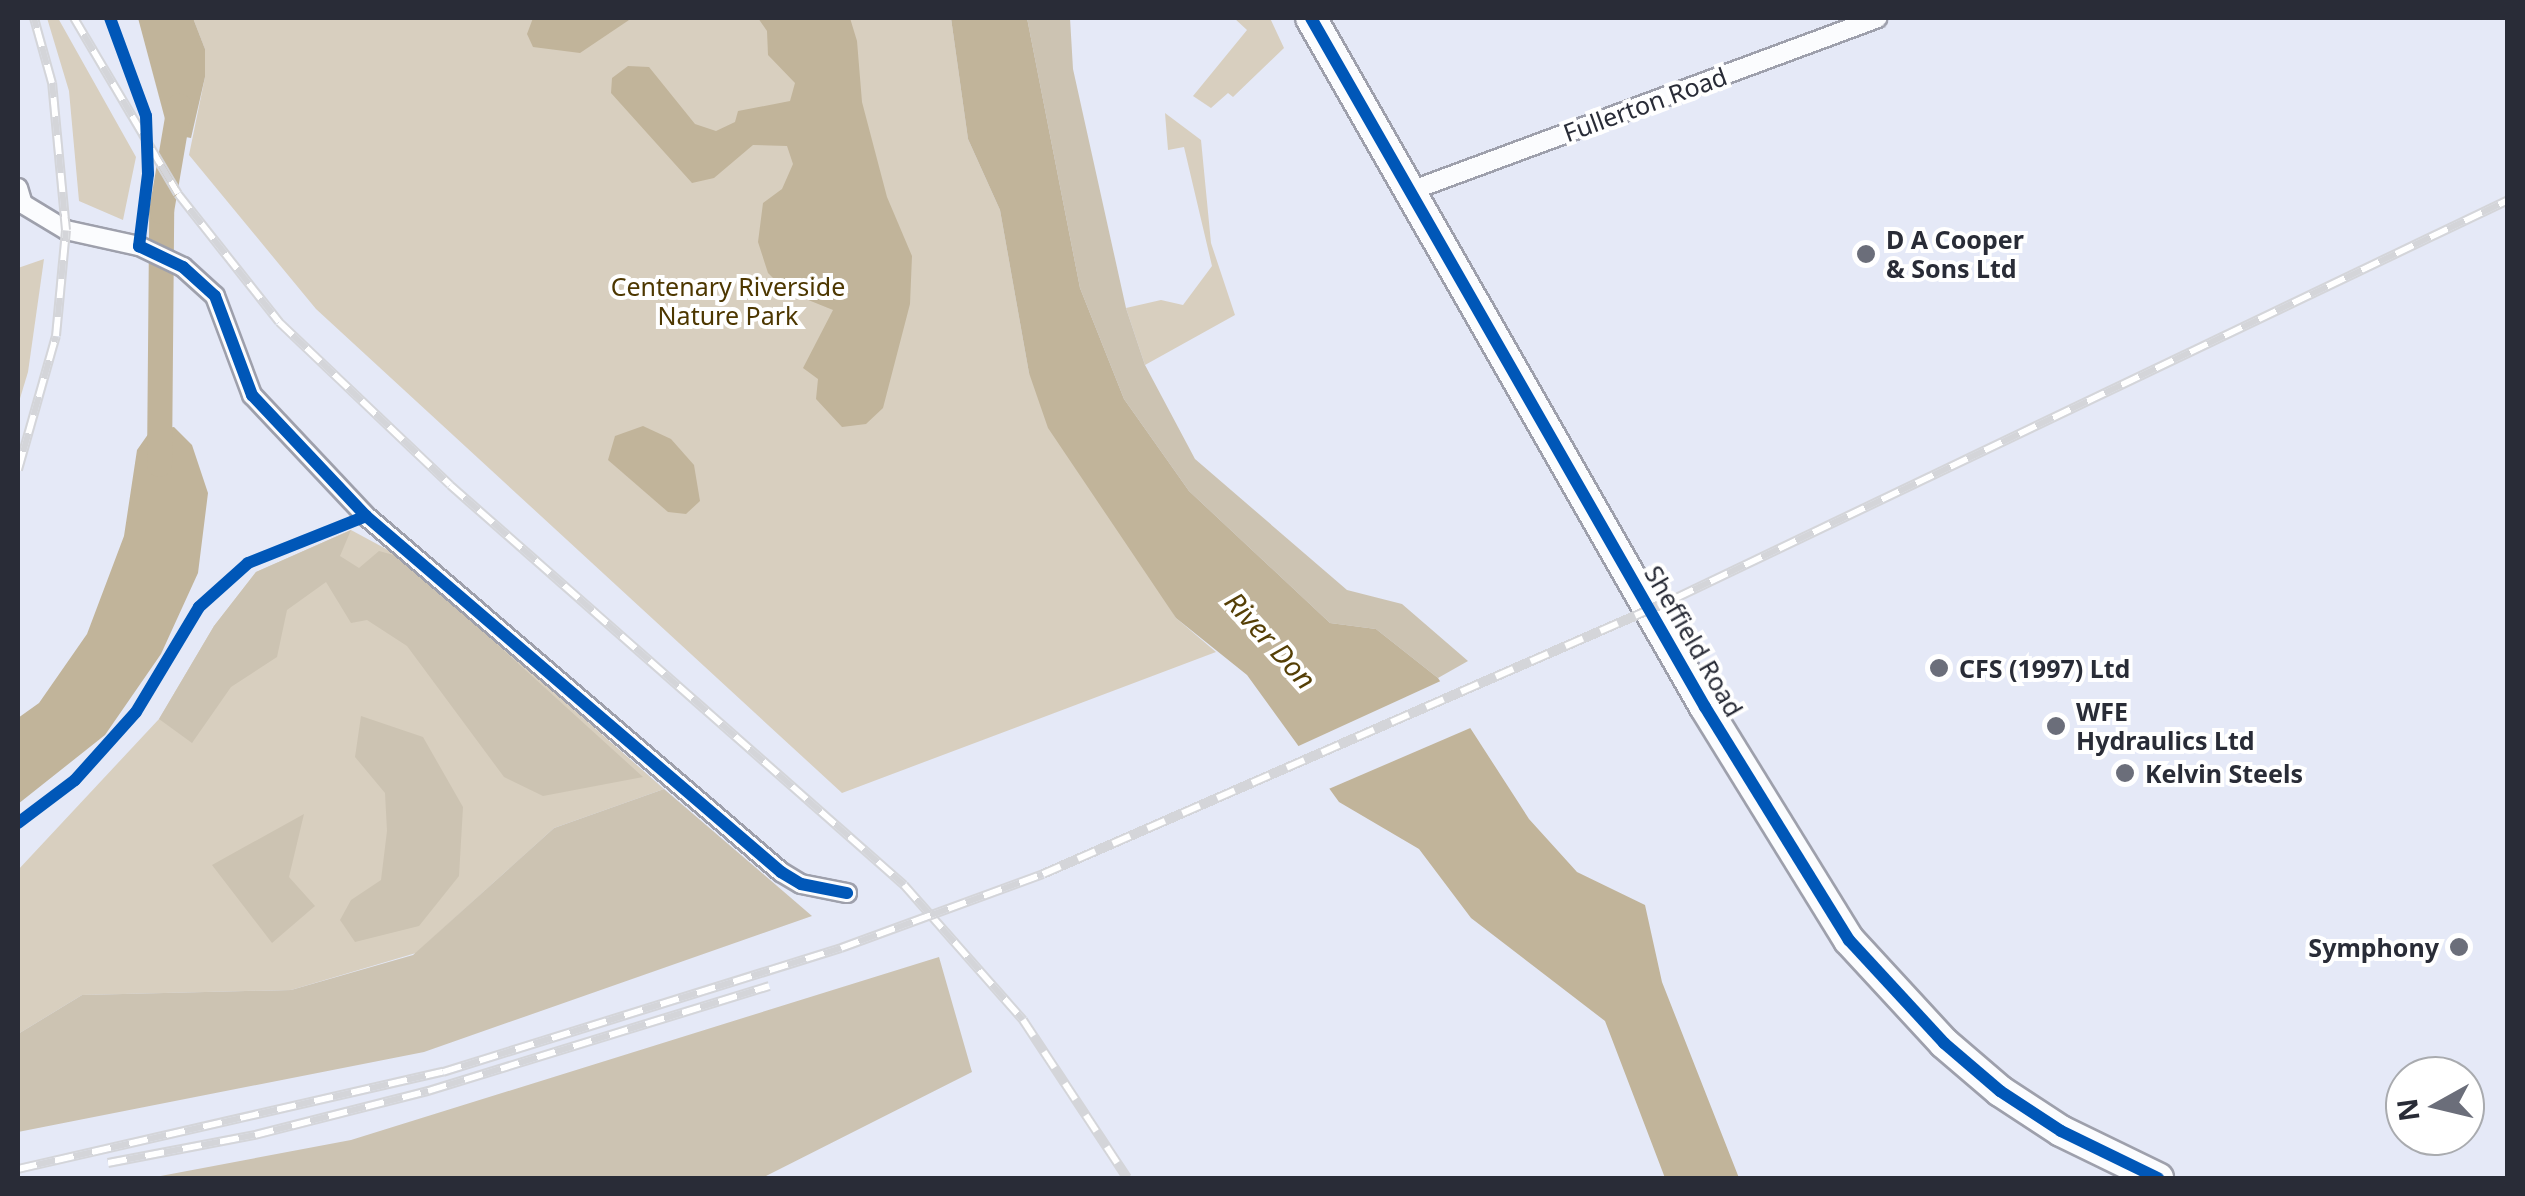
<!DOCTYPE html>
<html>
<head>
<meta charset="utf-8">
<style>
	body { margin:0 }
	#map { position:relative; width:2525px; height:1196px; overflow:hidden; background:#e5e9f7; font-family:"Noto Sans",sans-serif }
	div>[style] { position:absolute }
	.green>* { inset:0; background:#d8cfbf }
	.forest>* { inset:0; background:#ccc3b2 }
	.water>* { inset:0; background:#c1b49a }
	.pier>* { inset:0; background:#e5e9f7 }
	.canal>* { height:25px; margin:-12.5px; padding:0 12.5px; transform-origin:12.5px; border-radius:12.5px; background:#c1b49a }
	.roads { filter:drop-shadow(2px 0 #9ea0ac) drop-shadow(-2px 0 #9ea0ac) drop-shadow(0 2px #9ea0ac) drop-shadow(0 -2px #9ea0ac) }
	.minor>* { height:18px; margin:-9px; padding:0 9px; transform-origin:9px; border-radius:9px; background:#fbfcfe }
	.primary>* { height:30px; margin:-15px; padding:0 15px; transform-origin:15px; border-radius:15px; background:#fbfcfe }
	.rail>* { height:10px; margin-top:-5px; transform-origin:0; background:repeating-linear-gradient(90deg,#fff 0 19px,#d4d5d9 0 38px); box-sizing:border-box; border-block:2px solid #d4d5d9 }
	.cycleway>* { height:12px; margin:-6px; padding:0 6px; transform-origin:6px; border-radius:6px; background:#0057b8 }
	.dots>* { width:28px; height:28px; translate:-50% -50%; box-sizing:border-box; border:5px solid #fff; border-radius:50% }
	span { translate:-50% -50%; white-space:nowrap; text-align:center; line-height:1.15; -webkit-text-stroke:8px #fff; paint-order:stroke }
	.street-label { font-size:25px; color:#292c37 }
	.poi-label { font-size:25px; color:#292c37; font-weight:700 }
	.left { translate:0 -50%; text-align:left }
	.right { translate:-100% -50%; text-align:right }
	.park-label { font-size:25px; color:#4d3700 }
	.water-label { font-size:28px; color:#553f06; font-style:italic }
	.frame { position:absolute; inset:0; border:20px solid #292c37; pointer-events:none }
	.north { position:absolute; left:2385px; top:1056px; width:100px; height:100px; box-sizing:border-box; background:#fff; border:2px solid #a9abaf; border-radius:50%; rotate:262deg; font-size:28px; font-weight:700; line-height:40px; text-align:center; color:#292c37 }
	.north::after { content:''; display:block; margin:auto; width:35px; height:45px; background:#6b6e7a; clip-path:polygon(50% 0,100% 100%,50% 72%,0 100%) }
</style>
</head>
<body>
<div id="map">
	<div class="green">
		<i style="clip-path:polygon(47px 18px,58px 18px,136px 157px,123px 220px,79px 201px,69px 91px)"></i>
		<i style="clip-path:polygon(193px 18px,951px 18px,968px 139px,1000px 210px,1029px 373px,1176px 618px,1216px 652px,842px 793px,316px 309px,189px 155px,205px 77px,205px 49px)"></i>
		<i style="clip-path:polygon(1234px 18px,1270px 18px,1284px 48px,1233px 97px,1228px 93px,1211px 108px,1193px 96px,1247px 30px)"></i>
		<i style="clip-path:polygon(1165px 113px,1201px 140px,1211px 243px,1235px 315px,1145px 365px,1126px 308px,1161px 300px,1183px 305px,1212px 266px,1184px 147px,1168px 150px)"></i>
		<i style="clip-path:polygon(44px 259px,28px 372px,18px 405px,18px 268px)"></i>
		<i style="clip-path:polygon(351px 530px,401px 557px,664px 789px,554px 828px,416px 953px,291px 990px,82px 995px,18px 1034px,18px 870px,159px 719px,214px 626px,256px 572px)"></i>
	</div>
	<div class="forest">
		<i style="clip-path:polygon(1027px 18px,1070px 18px,1073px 69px,1126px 308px,1145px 365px,1195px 459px,1347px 590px,1402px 604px,1468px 661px,1438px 678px,1376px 629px,1330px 623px,1189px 491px,1124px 399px,1080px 288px)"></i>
		<i style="clip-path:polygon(351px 530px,340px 556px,359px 568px,379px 551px,401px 557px,643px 777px,543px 796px,504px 777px,407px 646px,367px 620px,351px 623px,326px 582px,287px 610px,277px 657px,231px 687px,192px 743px,159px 719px,214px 626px,256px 572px)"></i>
		<i style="clip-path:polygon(361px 716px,423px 737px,463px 807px,459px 876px,419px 926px,355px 942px,340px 920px,351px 900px,381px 880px,387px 831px,385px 793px,355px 757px)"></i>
		<i style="clip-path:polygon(664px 789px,812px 916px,424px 1052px,18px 1132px,18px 1034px,82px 995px,291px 990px,413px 955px,554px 828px)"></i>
		<i style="clip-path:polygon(304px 814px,289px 877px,315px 906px,272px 943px,212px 865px)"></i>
		<i style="clip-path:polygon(939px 957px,972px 1072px,766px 1176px,150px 1178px,351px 1140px)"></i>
	</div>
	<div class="water">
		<i style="clip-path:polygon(138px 18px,193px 18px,205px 49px,205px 77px,191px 138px,169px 134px)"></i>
		<i style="clip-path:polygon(533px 18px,632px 18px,580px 53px,533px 47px,527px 34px)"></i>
		<i style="clip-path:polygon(758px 18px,850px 18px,857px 41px,862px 102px,887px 197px,912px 256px,910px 304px,883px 408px,866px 424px,842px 427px,816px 399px,818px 379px,803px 368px,833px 310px,786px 291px,768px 273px,758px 242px,763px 203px,782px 189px,793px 164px,787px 146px,753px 145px,714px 178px,692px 183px,611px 93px,612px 78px,628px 66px,649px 67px,695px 124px,716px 131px,735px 122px,738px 111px,790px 101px,795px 83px,768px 55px,767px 31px)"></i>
		<i style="clip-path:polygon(951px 18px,1027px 18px,1080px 288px,1124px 399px,1189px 491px,1330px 623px,1376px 629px,1438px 678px,1529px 819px,1577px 872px,1645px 905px,1662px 982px,1739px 1178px,1665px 1178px,1605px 1021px,1471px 918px,1419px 849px,1339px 802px,1247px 675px,1176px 618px,1048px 428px,1029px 373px,1000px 210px,968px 139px)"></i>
		<i style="clip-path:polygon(643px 426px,671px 439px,694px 465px,700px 501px,686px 514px,668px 512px,608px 460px,615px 436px)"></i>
		<i style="clip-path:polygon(174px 427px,192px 445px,208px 493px,198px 573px,161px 654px,105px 735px,18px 804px,18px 718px,39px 703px,87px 634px,124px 536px,137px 450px,151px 430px)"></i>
	</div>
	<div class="pier">
		<i style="clip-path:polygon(1445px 679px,1475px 726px,1324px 791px,1292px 749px)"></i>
	</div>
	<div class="canal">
		<i style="left:159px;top:464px;width:253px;rotate:-89.5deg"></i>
		<i style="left:161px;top:211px;width:107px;rotate:-80.3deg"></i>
	</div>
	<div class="roads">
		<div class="minor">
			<i style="left:18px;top:188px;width:17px;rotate:73deg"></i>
			<i style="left:23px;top:204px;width:50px;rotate:31.2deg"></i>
			<i style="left:66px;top:230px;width:75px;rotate:12.4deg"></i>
			<i style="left:139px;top:246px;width:49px;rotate:25.5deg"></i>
			<i style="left:183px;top:267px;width:43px;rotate:42.2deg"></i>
			<i style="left:215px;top:296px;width:106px;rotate:69.5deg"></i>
			<i style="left:252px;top:395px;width:166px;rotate:46.7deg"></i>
			<i style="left:366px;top:516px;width:547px;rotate:40.62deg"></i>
			<i style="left:781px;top:872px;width:23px;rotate:31deg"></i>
			<i style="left:801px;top:884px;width:47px;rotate:11.1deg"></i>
			<i style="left:1413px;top:190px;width:495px;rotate:-20.3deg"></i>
		</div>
		<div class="primary">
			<i style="left:1311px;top:18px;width:794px;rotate:60.24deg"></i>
			<i style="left:1705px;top:707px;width:274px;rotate:58.3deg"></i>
			<i style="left:1849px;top:940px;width:140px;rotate:47.3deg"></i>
			<i style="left:1944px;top:1043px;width:74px;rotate:40.6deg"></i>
			<i style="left:2000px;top:1091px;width:73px;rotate:33.3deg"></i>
			<i style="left:2061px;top:1131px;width:108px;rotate:25.9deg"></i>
		</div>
	</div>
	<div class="rail">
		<i style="left:74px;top:18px;width:204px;rotate:59.4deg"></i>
		<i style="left:178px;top:194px;width:163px;rotate:51.7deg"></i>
		<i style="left:279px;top:322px;width:236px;rotate:43.6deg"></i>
		<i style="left:450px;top:485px;width:605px;rotate:41.38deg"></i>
		<i style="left:904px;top:885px;width:180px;rotate:48.6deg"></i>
		<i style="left:1023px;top:1020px;width:189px;rotate:56.6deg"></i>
		<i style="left:18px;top:470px;width:139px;rotate:-74.2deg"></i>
		<i style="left:56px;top:336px;width:106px;rotate:-84.6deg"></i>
		<i style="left:66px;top:230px;width:148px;rotate:-95.4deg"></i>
		<i style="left:52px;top:83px;width:67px;rotate:-105.5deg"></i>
		<i style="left:108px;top:1163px;width:150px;rotate:-10.8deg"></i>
		<i style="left:255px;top:1135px;width:179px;rotate:-14.3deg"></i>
		<i style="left:428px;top:1091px;width:357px;rotate:-17.1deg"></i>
		<i style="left:18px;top:1169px;width:436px;rotate:-12.9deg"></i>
		<i style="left:443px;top:1072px;width:417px;rotate:-17.3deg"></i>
		<i style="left:841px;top:948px;width:215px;rotate:-20.1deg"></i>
		<i style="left:1043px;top:874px;width:691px;rotate:-23.56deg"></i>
		<i style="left:1676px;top:598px;width:922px;rotate:-25.56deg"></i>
	</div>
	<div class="cycleway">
		<i style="left:110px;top:18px;width:104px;rotate:69.8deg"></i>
		<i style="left:146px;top:116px;width:58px;rotate:88deg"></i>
		<i style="left:148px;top:174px;width:73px;rotate:97.1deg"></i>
		<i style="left:139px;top:246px;width:49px;rotate:25.5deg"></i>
		<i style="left:183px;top:267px;width:43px;rotate:42.2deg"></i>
		<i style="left:215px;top:296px;width:106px;rotate:69.5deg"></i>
		<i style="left:252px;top:395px;width:166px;rotate:46.7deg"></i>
		<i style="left:366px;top:516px;width:547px;rotate:40.62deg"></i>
		<i style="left:781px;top:872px;width:23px;rotate:31deg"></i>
		<i style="left:801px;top:884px;width:47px;rotate:11.1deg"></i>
		<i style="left:1311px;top:18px;width:794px;rotate:60.24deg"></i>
		<i style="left:1705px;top:707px;width:274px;rotate:58.3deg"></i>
		<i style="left:1849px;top:940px;width:140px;rotate:47.3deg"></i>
		<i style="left:1944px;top:1043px;width:74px;rotate:40.6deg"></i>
		<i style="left:2000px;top:1091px;width:73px;rotate:33.3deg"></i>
		<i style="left:2061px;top:1131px;width:108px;rotate:25.9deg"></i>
		<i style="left:18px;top:823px;width:71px;rotate:-37deg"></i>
		<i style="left:75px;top:780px;width:91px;rotate:-48.1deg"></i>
		<i style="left:136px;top:712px;width:122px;rotate:-59deg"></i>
		<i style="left:199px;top:607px;width:66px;rotate:-41.9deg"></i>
		<i style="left:248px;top:563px;width:127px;rotate:-21.7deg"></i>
	</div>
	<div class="dots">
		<i style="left:1866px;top:254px;background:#6b6e7a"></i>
		<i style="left:1939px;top:668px;background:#6b6e7a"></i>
		<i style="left:2056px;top:726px;background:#6b6e7a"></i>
		<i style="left:2125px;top:773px;background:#6b6e7a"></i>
		<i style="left:2459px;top:947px;background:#6b6e7a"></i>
	</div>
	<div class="street-label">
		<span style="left:1645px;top:104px;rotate:-20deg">Fullerton Road</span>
		<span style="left:1694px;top:641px;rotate:60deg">Sheffield Road</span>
	</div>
	<div class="poi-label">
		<span class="left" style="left:1886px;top:254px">D A Cooper<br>&amp; Sons Ltd</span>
		<span class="left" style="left:1959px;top:668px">CFS (1997) Ltd</span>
		<span class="left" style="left:2076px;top:726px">WFE<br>Hydraulics Ltd</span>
		<span class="left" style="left:2145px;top:773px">Kelvin Steels</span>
		<span class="right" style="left:2439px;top:947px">Symphony</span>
	</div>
	<div class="park-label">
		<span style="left:728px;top:301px">Centenary Riverside<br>Nature Park</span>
	</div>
	<div class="water-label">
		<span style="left:1271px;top:640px;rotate:48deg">River Don</span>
	</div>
	<div class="frame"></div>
	<div class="north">N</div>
</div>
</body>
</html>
